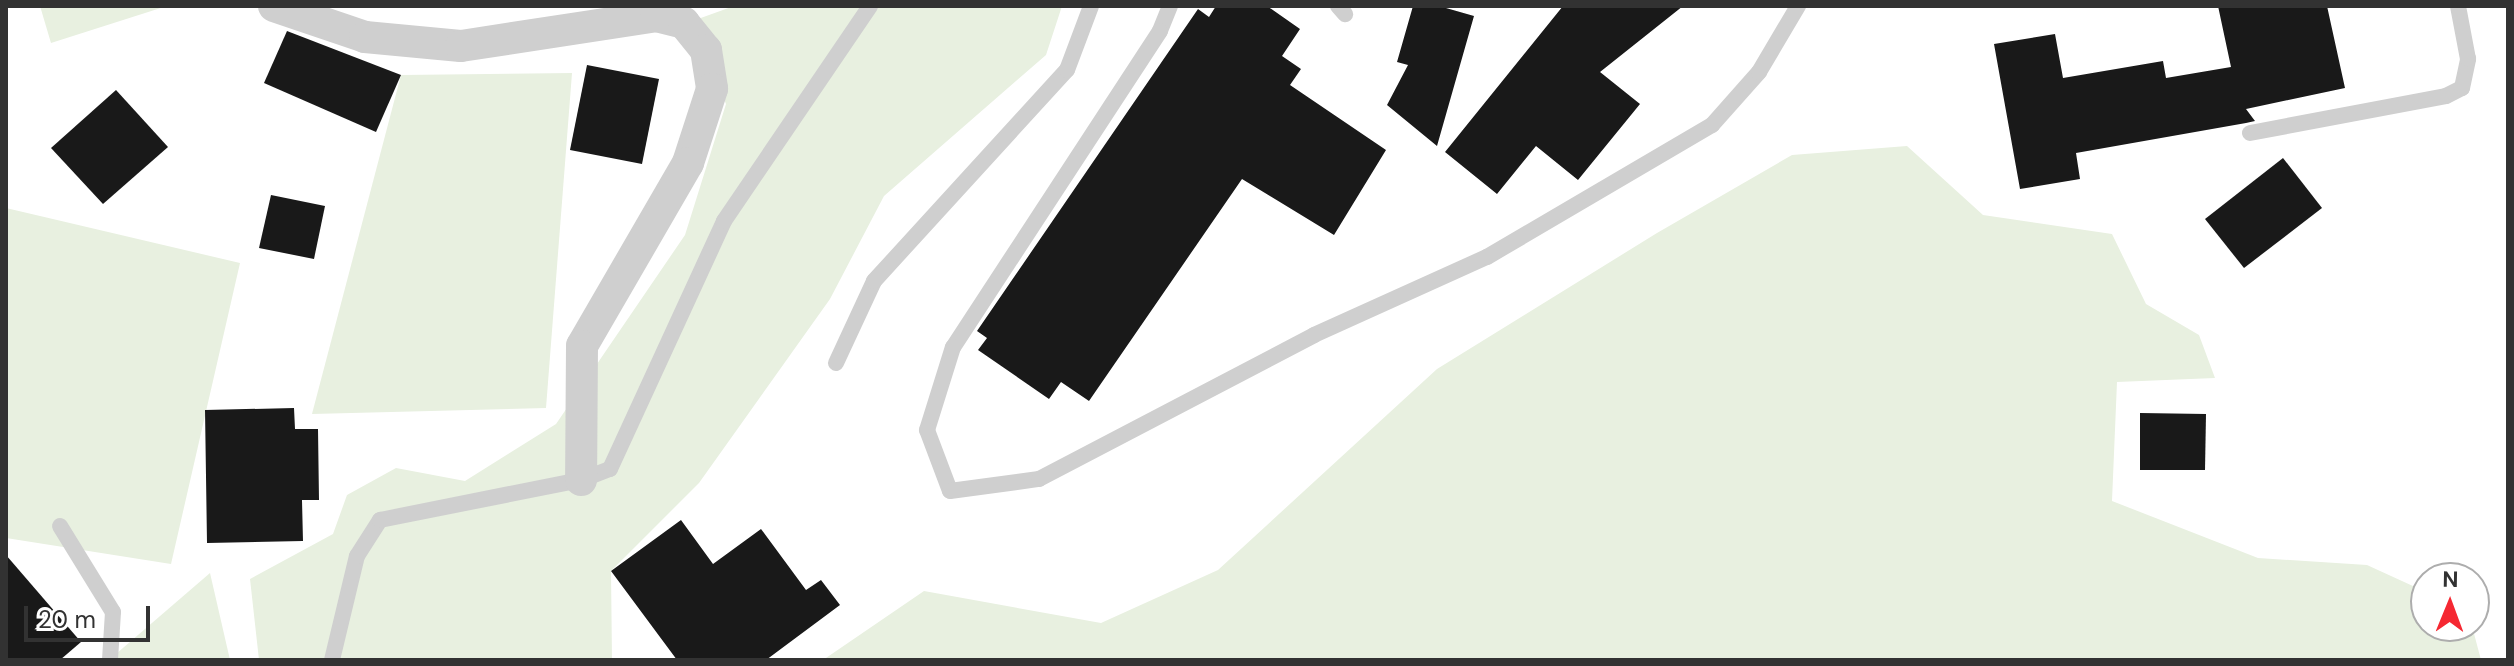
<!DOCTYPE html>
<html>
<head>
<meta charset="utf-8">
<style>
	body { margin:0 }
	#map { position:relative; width:2514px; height:666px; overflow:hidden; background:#fff; font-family:"DM Sans",sans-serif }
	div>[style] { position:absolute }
	.green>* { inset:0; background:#e8f0e0 }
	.building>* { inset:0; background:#191919 }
	.service>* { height:16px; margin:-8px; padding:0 8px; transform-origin:8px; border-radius:8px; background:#cfcfcf }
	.minor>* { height:32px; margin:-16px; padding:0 16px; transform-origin:16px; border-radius:16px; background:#cfcfcf }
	span { translate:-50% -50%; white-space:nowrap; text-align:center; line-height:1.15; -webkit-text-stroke:8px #fff; paint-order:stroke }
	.frame { position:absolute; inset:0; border:8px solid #323232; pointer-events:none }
	.north { position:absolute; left:2410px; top:562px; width:80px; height:80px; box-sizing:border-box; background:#fff; border:2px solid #adadad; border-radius:50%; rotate:1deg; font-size:22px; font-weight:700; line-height:32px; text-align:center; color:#323232 }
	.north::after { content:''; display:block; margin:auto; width:28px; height:36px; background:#f52832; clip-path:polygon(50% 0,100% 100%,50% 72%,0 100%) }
	.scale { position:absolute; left:24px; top:606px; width:126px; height:36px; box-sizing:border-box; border:4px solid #323232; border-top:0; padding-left:10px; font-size:24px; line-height:28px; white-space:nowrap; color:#323232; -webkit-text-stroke:6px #fff; paint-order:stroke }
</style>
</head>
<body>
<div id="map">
	<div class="green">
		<i style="clip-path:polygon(40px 6px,167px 6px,51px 43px)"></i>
		<i style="clip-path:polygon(734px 6px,1062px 6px,1046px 55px,884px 196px,830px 299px,699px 483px,611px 571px,612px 660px,259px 660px,250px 579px,333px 534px,347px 495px,396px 468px,465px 481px,556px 424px,685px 235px,726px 104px,707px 58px,673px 28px)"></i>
		<i style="clip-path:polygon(572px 73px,546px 408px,312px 414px,401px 75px)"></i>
		<i style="clip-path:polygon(1907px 146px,1983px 215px,2112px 234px,2146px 304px,2199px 335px,2215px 378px,2117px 382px,2112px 501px,2258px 558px,2367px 565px,2426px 592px,2426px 626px,2472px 626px,2481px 660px,823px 660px,924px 591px,1101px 623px,1218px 570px,1437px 369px,1657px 233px,1792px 155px)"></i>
		<i style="clip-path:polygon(6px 208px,240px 263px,171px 564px,6px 538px)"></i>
		<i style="clip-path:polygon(210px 573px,230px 660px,109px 660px)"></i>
	</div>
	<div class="building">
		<i style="clip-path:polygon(1216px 6px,1267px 6px,1300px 29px,1282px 56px,1301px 69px,1290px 85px,1386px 150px,1334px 235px,1242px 179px,1089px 401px,1061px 382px,1049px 399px,978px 350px,987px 338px,977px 331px,1198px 9px,1209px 17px)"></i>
		<i style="clip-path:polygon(1413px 6px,1439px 6px,1474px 16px,1437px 146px,1387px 105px,1408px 65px,1397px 62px)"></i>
		<i style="clip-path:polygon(1563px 6px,1683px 6px,1600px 72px,1640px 104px,1578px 180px,1536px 146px,1497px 194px,1445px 152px)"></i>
		<i style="clip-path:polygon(2218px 6px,2327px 6px,2345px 88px,2246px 109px,2255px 121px,2246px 123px,2076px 153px,2080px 179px,2020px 189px,1994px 44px,2055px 34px,2063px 78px,2163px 61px,2166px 78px,2231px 67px)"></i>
		<i style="clip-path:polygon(287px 31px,401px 75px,376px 132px,264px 83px)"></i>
		<i style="clip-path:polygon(587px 65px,659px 79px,642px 164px,570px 150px)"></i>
		<i style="clip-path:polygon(116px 90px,168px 147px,103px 204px,51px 148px)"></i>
		<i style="clip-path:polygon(2283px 158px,2322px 208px,2244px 268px,2205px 219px)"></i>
		<i style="clip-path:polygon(271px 195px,325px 206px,314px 259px,259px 248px)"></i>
		<i style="clip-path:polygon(294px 408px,295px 429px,318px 429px,319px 500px,302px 500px,303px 541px,207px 543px,205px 410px)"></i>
		<i style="clip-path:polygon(2140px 413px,2206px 414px,2205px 470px,2140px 470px)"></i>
		<i style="clip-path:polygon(681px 520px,713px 564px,761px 529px,806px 590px,821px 580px,840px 605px,766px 660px,677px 660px,611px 571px)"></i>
		<i style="clip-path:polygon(6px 555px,81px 642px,60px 660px,6px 660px)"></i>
	</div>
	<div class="service">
		<i style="left:1170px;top:6px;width:27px;rotate:112deg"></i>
		<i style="left:1160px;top:31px;width:378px;rotate:123.2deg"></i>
		<i style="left:953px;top:347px;width:87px;rotate:107.4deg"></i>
		<i style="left:927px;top:430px;width:65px;rotate:69.3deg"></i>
		<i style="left:950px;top:491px;width:90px;rotate:-7.7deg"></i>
		<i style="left:1039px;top:479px;width:310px;rotate:-27.6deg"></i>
		<i style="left:1314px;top:335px;width:190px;rotate:-24.3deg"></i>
		<i style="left:1487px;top:257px;width:261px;rotate:-30.4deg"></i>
		<i style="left:1712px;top:125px;width:71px;rotate:-48.4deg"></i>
		<i style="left:1759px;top:72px;width:77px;rotate:-59.4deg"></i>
		<i style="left:1338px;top:6px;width:11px;rotate:49deg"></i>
		<i style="left:2250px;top:133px;width:199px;rotate:-10.7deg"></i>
		<i style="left:2446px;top:96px;width:18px;rotate:-27deg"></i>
		<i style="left:2462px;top:88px;width:30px;rotate:-78deg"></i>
		<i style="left:2468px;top:59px;width:54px;rotate:-100.7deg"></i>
		<i style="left:836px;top:363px;width:90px;rotate:-65.1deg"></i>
		<i style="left:874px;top:281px;width:286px;rotate:-47.6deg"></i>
		<i style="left:1067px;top:70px;width:68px;rotate:-69.4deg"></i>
		<i style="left:60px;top:526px;width:101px;rotate:58.4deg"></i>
		<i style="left:113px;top:612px;width:48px;rotate:93.6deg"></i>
		<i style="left:332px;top:660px;width:107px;rotate:-76.5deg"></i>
		<i style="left:357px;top:556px;width:43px;rotate:-57.4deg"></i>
		<i style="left:380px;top:520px;width:205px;rotate:-11.3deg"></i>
		<i style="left:581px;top:480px;width:31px;rotate:-21deg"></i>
		<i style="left:610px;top:469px;width:273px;rotate:-65.3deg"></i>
		<i style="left:724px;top:221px;width:260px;rotate:-55.8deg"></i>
	</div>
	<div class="minor">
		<i style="left:274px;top:6px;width:96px;rotate:18.8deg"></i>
		<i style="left:365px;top:37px;width:96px;rotate:5.4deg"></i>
		<i style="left:461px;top:46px;width:197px;rotate:-8.7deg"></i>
		<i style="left:656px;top:16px;width:29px;rotate:14deg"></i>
		<i style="left:684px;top:23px;width:35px;rotate:51deg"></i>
		<i style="left:706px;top:50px;width:39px;rotate:81deg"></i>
		<i style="left:712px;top:89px;width:78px;rotate:108deg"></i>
		<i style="left:688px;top:163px;width:211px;rotate:120.1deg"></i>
		<i style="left:582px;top:346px;width:134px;rotate:90.4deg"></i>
	</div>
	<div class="frame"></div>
	<div class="north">N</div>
	<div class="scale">20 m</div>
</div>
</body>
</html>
